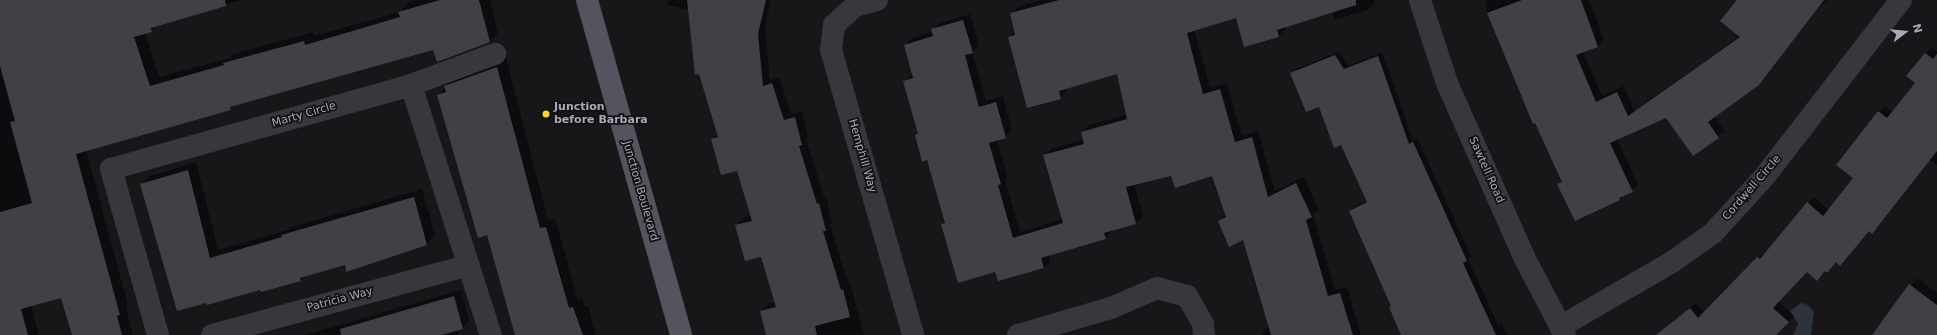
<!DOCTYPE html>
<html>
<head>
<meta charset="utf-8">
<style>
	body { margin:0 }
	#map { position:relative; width:1937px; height:335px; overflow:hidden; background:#171619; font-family:"DejaVu Sans",sans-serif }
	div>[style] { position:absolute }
	.water>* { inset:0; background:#2c333d }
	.shadow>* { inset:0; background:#0007 }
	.building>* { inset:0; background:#414046 }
	.minor>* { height:22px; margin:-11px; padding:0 11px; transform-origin:11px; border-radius:11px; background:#37373e }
	.major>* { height:22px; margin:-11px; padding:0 11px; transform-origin:11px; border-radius:11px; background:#53545d }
	.dots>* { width:11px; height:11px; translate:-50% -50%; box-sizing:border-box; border:2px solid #121114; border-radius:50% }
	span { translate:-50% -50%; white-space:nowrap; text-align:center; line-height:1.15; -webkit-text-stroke:3.5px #121114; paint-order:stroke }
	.poi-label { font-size:11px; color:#a8aab9; font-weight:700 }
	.left { translate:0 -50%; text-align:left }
	.street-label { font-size:11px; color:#a8aab9 }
	.north { position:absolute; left:1885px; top:12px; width:40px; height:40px; -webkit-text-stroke:3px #121114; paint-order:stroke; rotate:74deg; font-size:11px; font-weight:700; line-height:16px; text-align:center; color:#a8aab9 }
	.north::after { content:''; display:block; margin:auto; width:14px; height:18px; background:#a8aab9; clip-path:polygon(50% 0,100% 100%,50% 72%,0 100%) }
</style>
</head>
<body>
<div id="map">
	<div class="water">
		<i style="clip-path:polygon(1801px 303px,1808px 305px,1814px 312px,1811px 335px,1793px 335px,1798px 323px,1790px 311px)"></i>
	</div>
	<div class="shadow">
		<i style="clip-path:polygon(0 0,241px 0,157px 25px,151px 31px,145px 33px,159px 77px,230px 58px,233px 54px,313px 32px,314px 36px,400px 12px,408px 3px,420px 0,490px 0,498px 33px,490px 42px,434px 48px,236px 104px,231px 109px,86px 150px,128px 305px,126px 308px,133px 335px,73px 335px,62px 297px,31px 305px,39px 335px,0 335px)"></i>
		<i style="clip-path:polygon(668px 0,771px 0,765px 26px,770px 80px,779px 77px,791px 114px,802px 111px,808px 137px,806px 139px,824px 197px,826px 197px,832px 223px,830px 225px,848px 283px,850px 283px,864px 335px,768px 335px,761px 311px,768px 304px,776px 302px,762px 256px,736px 225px,744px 218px,751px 216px,738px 170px,712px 139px,718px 134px,689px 10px,667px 5px)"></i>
		<i style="clip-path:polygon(1042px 0,1374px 0,1375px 3px,1368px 10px,1335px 20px,1333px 11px,1285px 27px,1286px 29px,1279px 36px,1237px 17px,1194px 29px,1210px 88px,1227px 83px,1242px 136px,1258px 131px,1275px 191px,1304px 177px,1319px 210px,1313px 215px,1335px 290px,1347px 287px,1361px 335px,1263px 335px,1262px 332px,1269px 325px,1244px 239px,1219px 221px,1226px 215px,1213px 175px,1172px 174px,1134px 184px,1143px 216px,1136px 223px,1112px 230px,1105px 238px,1049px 254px,1050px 261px,1044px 267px,996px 271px,942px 224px,945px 221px,928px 159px,916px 136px,919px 133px,904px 81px,913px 74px,905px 45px,912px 38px,933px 32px,933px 30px,939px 23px,970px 14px,979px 45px,972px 52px,986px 101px,1003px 96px,1012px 130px,1005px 137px,997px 140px,1007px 176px,1005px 179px,1020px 232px,1063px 219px,1045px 156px,1051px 149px,1084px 139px,1082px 132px,1089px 125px,1129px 114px,1118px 73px,1066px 88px,1067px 91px,1060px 98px,1009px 37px,1015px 31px,1011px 14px,1018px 7px)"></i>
		<i style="clip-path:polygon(1485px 0,1589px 0,1604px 40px,1598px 46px,1583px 52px,1602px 96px,1624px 86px,1634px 111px,1740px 36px,1739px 0,1827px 0,1816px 11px,1765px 78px,1714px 116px,1725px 131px,1693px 155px,1667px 116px,1617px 138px,1638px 185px,1619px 199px,1559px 184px,1562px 181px,1535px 122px,1533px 123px,1487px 10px)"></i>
		<i style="clip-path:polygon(1931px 47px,1937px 51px,1937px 165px,1930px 160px,1878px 227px,1869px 231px,1827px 271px,1807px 271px,1778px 301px,1794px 316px,1775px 335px,1672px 335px,1666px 328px,1672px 322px,1696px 303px,1705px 313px,1764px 252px,1766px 253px,1814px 197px,1829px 210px,1854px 178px,1879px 112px,1885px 106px,1893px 112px,1916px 83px,1908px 76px)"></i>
		<i style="clip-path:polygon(1339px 52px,1349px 66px,1382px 52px,1413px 140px,1417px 138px,1471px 256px,1468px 259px,1498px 325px,1501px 323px,1508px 335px,1403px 335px,1390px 307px,1392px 305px,1350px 211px,1354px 206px,1367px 201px,1341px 144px,1320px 106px,1291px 74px,1296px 69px)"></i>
		<i style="clip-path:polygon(506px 58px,548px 220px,555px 218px,578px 300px,582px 298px,585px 306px,588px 306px,596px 335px,516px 335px,487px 234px,438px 95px,454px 77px)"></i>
		<i style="clip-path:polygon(196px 162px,218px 250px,287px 230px,291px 227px,422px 189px,435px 235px,427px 244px,345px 264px,305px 276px,301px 280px,208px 304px,141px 184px,150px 176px)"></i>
		<i style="clip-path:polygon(1917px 278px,1937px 293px,1937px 333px,1935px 335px,1872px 335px)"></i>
		<i style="clip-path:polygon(461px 290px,469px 321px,462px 328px,457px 330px,459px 335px,305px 335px)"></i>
	</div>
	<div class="building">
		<i style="clip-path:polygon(0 0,225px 0,226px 6px,151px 28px,152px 32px,134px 37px,150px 86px,224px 65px,223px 63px,304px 41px,305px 45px,400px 17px,398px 12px,440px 0,479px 0,490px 42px,437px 62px,433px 50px,230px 107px,231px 110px,76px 154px,120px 315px,117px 316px,122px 335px,72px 335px,61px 298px,21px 309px,28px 335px,0 335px,0 212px,32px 203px,10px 122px,15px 121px,0 66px)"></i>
		<i style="clip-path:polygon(687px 0,766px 0,758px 34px,763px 86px,772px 83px,784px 120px,795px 117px,802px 145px,799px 146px,817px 204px,819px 203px,826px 231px,823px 231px,841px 290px,843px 289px,850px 317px,815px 326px,817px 335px,766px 335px,760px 311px,776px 307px,761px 257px,745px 261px,735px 225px,752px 221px,737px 171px,721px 175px,711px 139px,718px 137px,699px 74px,695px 75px)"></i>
		<i style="clip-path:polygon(1059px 0,1356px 0,1356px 5px,1277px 30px,1279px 37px,1244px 47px,1236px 18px,1187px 33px,1203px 94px,1220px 89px,1235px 142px,1252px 137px,1268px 197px,1296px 183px,1312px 217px,1306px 220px,1328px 296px,1340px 293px,1353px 335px,1271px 335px,1243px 240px,1229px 247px,1218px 221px,1226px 217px,1212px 176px,1175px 188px,1171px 176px,1126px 187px,1136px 224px,1104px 233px,1106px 239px,1041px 258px,1044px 268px,998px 281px,995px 272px,958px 283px,941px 224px,945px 223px,927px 160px,922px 162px,915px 135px,918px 134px,903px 81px,913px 78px,904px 45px,933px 36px,931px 29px,963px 20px,973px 53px,965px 55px,979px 107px,996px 102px,1006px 138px,989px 143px,1001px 184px,998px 185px,1013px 238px,1063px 223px,1043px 155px,1084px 144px,1081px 132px,1127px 119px,1117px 74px,1059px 91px,1061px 99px,1027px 108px,1008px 37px,1015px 35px,1010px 13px)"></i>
		<i style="clip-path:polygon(1522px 0,1581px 0,1598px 47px,1576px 55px,1596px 102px,1617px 92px,1628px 116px,1740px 37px,1720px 21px,1737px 0,1824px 0,1759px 85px,1708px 122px,1719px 138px,1693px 156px,1666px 118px,1610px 143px,1633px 192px,1619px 198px,1620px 200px,1575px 221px,1557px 184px,1562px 182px,1535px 123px,1533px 124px,1487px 13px)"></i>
		<i style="clip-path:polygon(1925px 53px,1933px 59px,1937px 54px,1937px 151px,1872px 234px,1869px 231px,1840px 266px,1836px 262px,1827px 273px,1825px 271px,1817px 281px,1807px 272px,1773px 308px,1789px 322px,1776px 335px,1656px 335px,1690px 308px,1698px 318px,1757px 257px,1760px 259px,1807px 202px,1823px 216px,1853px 178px,1836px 165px,1878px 111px,1887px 118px,1915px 83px,1906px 76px)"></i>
		<i style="clip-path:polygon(1335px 55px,1344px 69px,1378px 56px,1409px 144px,1413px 142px,1424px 166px,1467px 261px,1463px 263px,1496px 335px,1401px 335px,1389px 307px,1391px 306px,1349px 211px,1367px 202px,1341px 145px,1334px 148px,1319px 107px,1306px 112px,1290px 73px)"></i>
		<i style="clip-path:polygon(497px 67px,540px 228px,546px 227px,569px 308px,573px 307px,583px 335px,515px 335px,487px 235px,478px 238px,437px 95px,446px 92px,444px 86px)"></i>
		<i style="clip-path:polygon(188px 170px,210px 258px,282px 237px,281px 235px,414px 197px,427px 245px,346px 272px,345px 265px,300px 278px,301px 281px,261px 292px,260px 290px,207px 305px,206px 303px,177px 311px,140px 184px)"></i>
		<i style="clip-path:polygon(1909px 284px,1937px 305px,1937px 335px,1872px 335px)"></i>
		<i style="clip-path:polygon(454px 296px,463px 329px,442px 335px,341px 335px,340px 329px)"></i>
	</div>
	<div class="minor">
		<i style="left:877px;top:0;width:23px;rotate:165deg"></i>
		<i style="left:855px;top:6px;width:28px;rotate:138deg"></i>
		<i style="left:834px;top:25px;width:25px;rotate:97deg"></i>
		<i style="left:831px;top:50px;width:297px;rotate:73.9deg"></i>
		<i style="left:1420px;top:0;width:87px;rotate:72deg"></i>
		<i style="left:1447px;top:83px;width:190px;rotate:66.1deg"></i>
		<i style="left:1524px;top:257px;width:88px;rotate:62.3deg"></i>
		<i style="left:411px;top:85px;width:90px;rotate:-20.3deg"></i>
		<i style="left:1560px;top:327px;width:129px;rotate:-30.1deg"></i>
		<i style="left:1672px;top:262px;width:50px;rotate:-35.3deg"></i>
		<i style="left:1713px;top:233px;width:77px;rotate:-47.6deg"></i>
		<i style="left:1765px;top:176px;width:222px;rotate:-52.3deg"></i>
		<i style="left:158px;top:335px;width:173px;rotate:-105.8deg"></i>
		<i style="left:111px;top:169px;width:312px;rotate:-15.6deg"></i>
		<i style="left:411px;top:85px;width:262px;rotate:72.3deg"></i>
		<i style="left:212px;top:335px;width:266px;rotate:-15.2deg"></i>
		<i style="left:1018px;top:335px;width:97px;rotate:-16.2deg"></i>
		<i style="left:1111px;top:308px;width:50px;rotate:-23.5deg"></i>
		<i style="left:1157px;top:288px;width:31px;rotate:15deg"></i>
		<i style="left:1187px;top:296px;width:32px;rotate:60deg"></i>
		<i style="left:1203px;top:324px;width:11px;rotate:85deg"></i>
	</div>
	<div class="major">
		<i style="left:587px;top:0;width:348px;rotate:74.3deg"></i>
	</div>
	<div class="dots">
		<i style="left:546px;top:114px;background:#fad72d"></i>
	</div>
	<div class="poi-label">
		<span class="left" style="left:554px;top:114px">Junction<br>before Barbara</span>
	</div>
	<div class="street-label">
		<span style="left:304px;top:115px;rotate:-16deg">Marty Circle</span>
		<span style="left:862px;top:156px;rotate:74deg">Hemphill Way</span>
		<span style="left:1486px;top:170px;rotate:66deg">Sawtell Road</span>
		<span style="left:1752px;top:188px;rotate:-49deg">Cordwell Circle</span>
		<span style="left:640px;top:191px;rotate:74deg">Junction Boulevard</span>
		<span style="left:340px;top:300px;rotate:-15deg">Patricia Way</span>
	</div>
	<div class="north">N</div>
</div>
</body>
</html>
